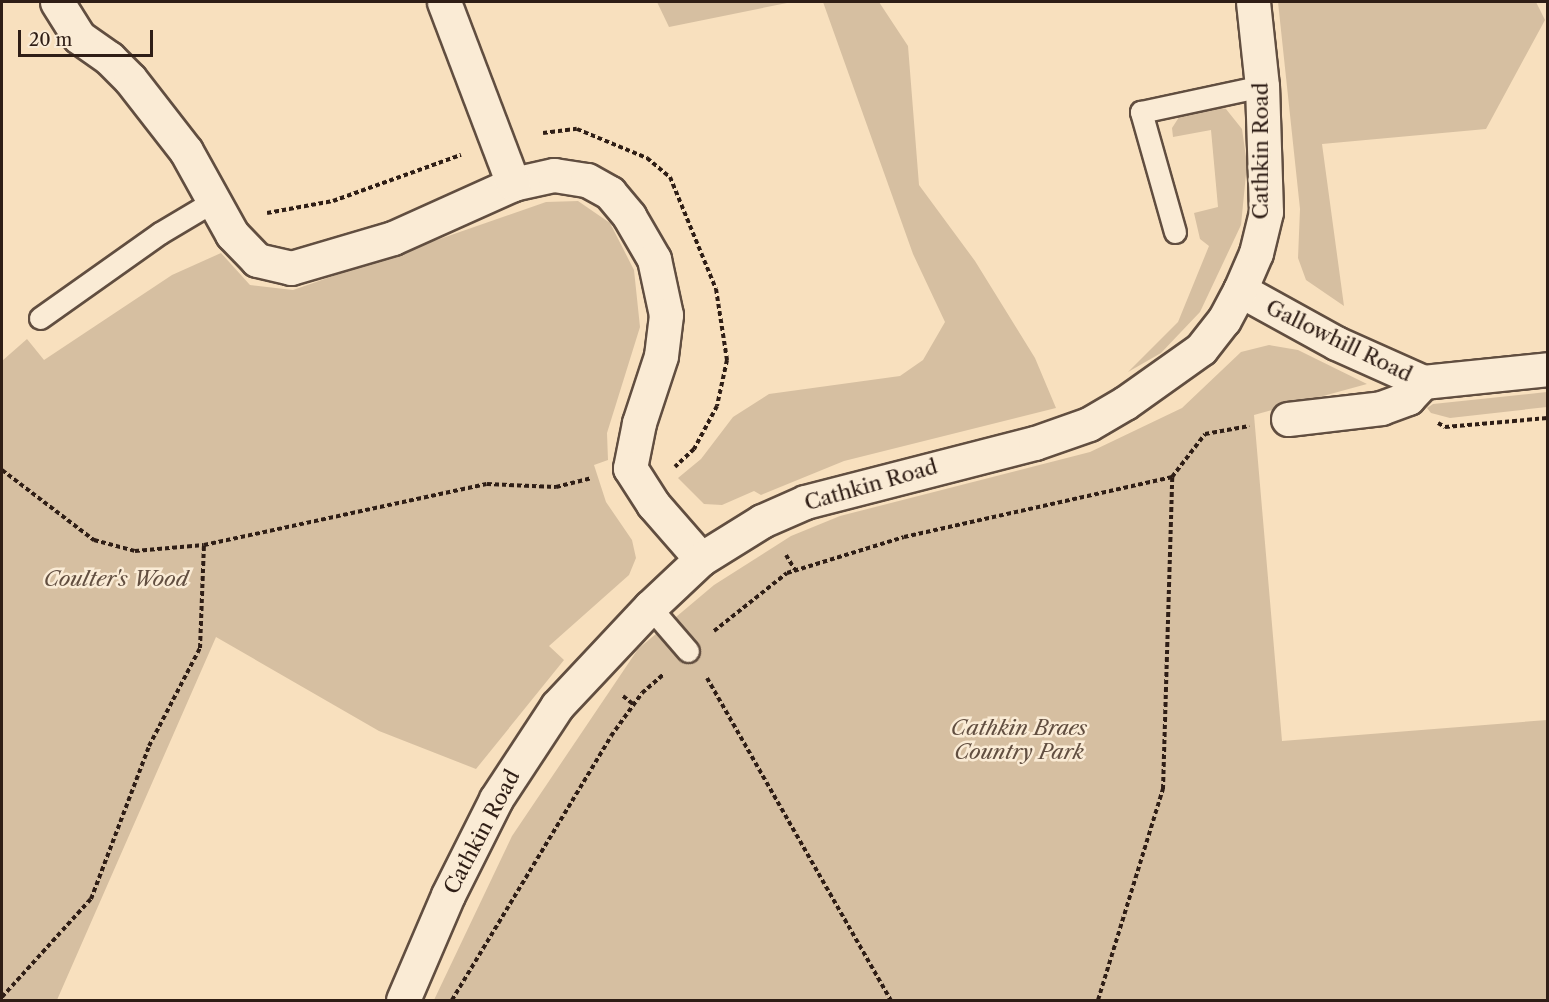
<!DOCTYPE html>
<html>
<head>
<meta charset="utf-8">
<style>
	body { margin:0 }
	#map { position:relative; width:1549px; height:1002px; overflow:hidden; background:#f8e0be; font-family:"Libre Caslon Text",serif }
	div>[style] { position:absolute }
	.green>* { inset:0; background:#d6bfa1 }
	.path>* { height:4px; margin-top:-2px; transform-origin:0; background:repeating-linear-gradient(90deg,#2f1e16 0 4.5px,transparent 0 7.5px) }
	.roads { filter:drop-shadow(2px 0 #614e40) drop-shadow(-2px 0 #614e40) drop-shadow(0 2px #614e40) drop-shadow(0 -2px #614e40) }
	.service>* { height:21px; margin:-10.5px; padding:0 10.5px; transform-origin:10.5px; border-radius:10.5px; background:#faebd5 }
	.minor>* { height:33px; margin:-16.5px; padding:0 16.5px; transform-origin:16.5px; border-radius:16.5px; background:#faebd5 }
	.secondary>* { height:33px; margin:-16.5px; padding:0 16.5px; transform-origin:16.5px; border-radius:16.5px; background:#faebd5 }
	span { translate:-50% -50%; white-space:nowrap; text-align:center; line-height:1.15; -webkit-text-stroke:5px #faebd5; paint-order:stroke }
	.street-label { font-size:21px; color:#2f1e16 }
	.park-label { font-size:21px; color:#614e40; font-style:italic }
	.frame { position:absolute; inset:0; border:3px solid #2f1e16; pointer-events:none }
	.scale { position:absolute; left:18px; top:30px; width:135px; height:27px; box-sizing:border-box; border:3px solid #2f1e16; border-top:0; padding-left:8px; font-size:18px; line-height:21px; white-space:nowrap; color:#2f1e16; -webkit-text-stroke:4px #faebd5; paint-order:stroke }
</style>
</head>
<body>
<div id="map">
	<div class="green">
		<i style="clip-path:polygon(657px 2px,792px 2px,669px 27px)"></i>
		<i style="clip-path:polygon(823px 2px,879px 2px,908px 46px,919px 185px,975px 261px,1035px 358px,1056px 408px,844px 461px,761px 495px,754px 491px,722px 505px,704px 504px,678px 478px,701px 459px,733px 417px,769px 394px,900px 376px,923px 360px,945px 322px,913px 254px)"></i>
		<i style="clip-path:polygon(1278px 2px,1536px 2px,1545px 20px,1486px 129px,1322px 144px,1344px 306px,1306px 280px,1298px 258px,1300px 209px)"></i>
		<i style="clip-path:polygon(1209px 105px,1226px 109px,1242px 129px,1247px 164px,1241px 225px,1200px 312px,1161px 353px,1128px 372px,1178px 322px,1209px 246px,1200px 239px,1194px 213px,1218px 207px,1211px 130px,1173px 137px,1172px 128px,1183px 111px)"></i>
		<i style="clip-path:polygon(578px 201px,610px 223px,634px 270px,640px 327px,607px 433px,608px 460px,594px 465px,606px 502px,632px 540px,636px 558px,629px 575px,549px 646px,564px 660px,476px 769px,379px 731px,216px 637px,57px 1000px,2px 1000px,2px 361px,27px 339px,44px 360px,172px 275px,221px 253px,250px 285px,293px 290px,546px 202px)"></i>
		<i style="clip-path:polygon(1269px 345px,1298px 350px,1367px 384px,1254px 415px,1282px 741px,1547px 720px,1547px 1000px,434px 1000px,512px 836px,638px 649px,714px 585px,791px 536px,840px 516px,1090px 452px,1182px 408px,1241px 352px)"></i>
		<i style="clip-path:polygon(1547px 392px,1547px 407px,1450px 418px,1431px 413px,1427px 408px,1433px 404px)"></i>
	</div>
	<div class="path">
		<i style="left:543px;top:133px;width:34px;rotate:-7deg"></i>
		<i style="left:577px;top:129px;width:76px;rotate:22.5deg"></i>
		<i style="left:647px;top:158px;width:30px;rotate:40deg"></i>
		<i style="left:670px;top:177px;width:121px;rotate:67.7deg"></i>
		<i style="left:716px;top:289px;width:72px;rotate:81.2deg"></i>
		<i style="left:727px;top:360px;width:47px;rotate:102.3deg"></i>
		<i style="left:717px;top:406px;width:49px;rotate:118.1deg"></i>
		<i style="left:694px;top:449px;width:26px;rotate:137deg"></i>
		<i style="left:267px;top:213px;width:67px;rotate:-10.3deg"></i>
		<i style="left:333px;top:201px;width:136px;rotate:-19.8deg"></i>
		<i style="left:1438px;top:423px;width:8px;rotate:30deg"></i>
		<i style="left:1445px;top:427px;width:103px;rotate:-5deg"></i>
		<i style="left:2px;top:470px;width:116px;rotate:37.3deg"></i>
		<i style="left:94px;top:540px;width:42px;rotate:15deg"></i>
		<i style="left:135px;top:551px;width:69px;rotate:-5deg"></i>
		<i style="left:204px;top:545px;width:289px;rotate:-12.2deg"></i>
		<i style="left:487px;top:484px;width:69px;rotate:2.5deg"></i>
		<i style="left:556px;top:487px;width:37px;rotate:-14deg"></i>
		<i style="left:786px;top:555px;width:17px;rotate:59deg"></i>
		<i style="left:714px;top:631px;width:93px;rotate:-38.5deg"></i>
		<i style="left:787px;top:573px;width:122px;rotate:-17.1deg"></i>
		<i style="left:904px;top:537px;width:275px;rotate:-12.6deg"></i>
		<i style="left:1172px;top:477px;width:54px;rotate:-52.5deg"></i>
		<i style="left:1205px;top:434px;width:45px;rotate:-10.3deg"></i>
		<i style="left:707px;top:678px;width:371px;rotate:60.3deg"></i>
		<i style="left:623px;top:696px;width:14px;rotate:39deg"></i>
		<i style="left:2px;top:997px;width:132px;rotate:-47.8deg"></i>
		<i style="left:91px;top:899px;width:164px;rotate:-69.2deg"></i>
		<i style="left:149px;top:746px;width:110px;rotate:-62.5deg"></i>
		<i style="left:200px;top:648px;width:103px;rotate:-87.8deg"></i>
		<i style="left:452px;top:1000px;width:308px;rotate:-58.9deg"></i>
		<i style="left:611px;top:736px;width:53px;rotate:-54.2deg"></i>
		<i style="left:642px;top:693px;width:28px;rotate:-41deg"></i>
		<i style="left:1098px;top:1000px;width:221px;rotate:-72.9deg"></i>
		<i style="left:1163px;top:789px;width:312px;rotate:-88.3deg"></i>
	</div>
	<div class="roads">
		<div class="service">
			<i style="left:1175px;top:232px;width:125px;rotate:-105.8deg"></i>
			<i style="left:1141px;top:112px;width:124px;rotate:-12.1deg"></i>
			<i style="left:40px;top:318px;width:147px;rotate:-35.3deg"></i>
			<i style="left:160px;top:233px;width:63px;rotate:-30.7deg"></i>
			<i style="left:650px;top:607px;width:58px;rotate:49.2deg"></i>
		</div>
		<div class="minor">
			<i style="left:57px;top:2px;width:41px;rotate:57.8deg"></i>
			<i style="left:79px;top:37px;width:37px;rotate:35deg"></i>
			<i style="left:109px;top:58px;width:30px;rotate:45deg"></i>
			<i style="left:130px;top:79px;width:91px;rotate:52.1deg"></i>
			<i style="left:186px;top:151px;width:95px;rotate:61deg"></i>
			<i style="left:232px;top:234px;width:36px;rotate:46deg"></i>
			<i style="left:257px;top:260px;width:35px;rotate:13deg"></i>
			<i style="left:291px;top:268px;width:106px;rotate:-16.4deg"></i>
			<i style="left:393px;top:238px;width:132px;rotate:-24.2deg"></i>
			<i style="left:513px;top:184px;width:42px;rotate:-12.4deg"></i>
			<i style="left:554px;top:175px;width:33px;rotate:9deg"></i>
			<i style="left:587px;top:180px;width:26px;rotate:29deg"></i>
			<i style="left:610px;top:193px;width:30px;rotate:50deg"></i>
			<i style="left:629px;top:216px;width:50px;rotate:59.8deg"></i>
			<i style="left:654px;top:259px;width:57px;rotate:77.9deg"></i>
			<i style="left:666px;top:315px;width:41px;rotate:97deg"></i>
			<i style="left:661px;top:356px;width:71px;rotate:108.2deg"></i>
			<i style="left:639px;top:423px;width:46px;rotate:101.3deg"></i>
			<i style="left:630px;top:468px;width:43px;rotate:57.4deg"></i>
			<i style="left:653px;top:504px;width:73px;rotate:48.9deg"></i>
			<i style="left:444px;top:2px;width:195px;rotate:69.2deg"></i>
			<i style="left:1240px;top:290px;width:110px;rotate:28.9deg"></i>
			<i style="left:1336px;top:343px;width:95px;rotate:24.1deg"></i>
			<i style="left:1423px;top:382px;width:126px;rotate:-5.9deg"></i>
			<i style="left:1288px;top:419px;width:94px;rotate:-6.7deg"></i>
			<i style="left:1381px;top:408px;width:29px;rotate:-20deg"></i>
			<i style="left:1408px;top:398px;width:22px;rotate:-47deg"></i>
		</div>
		<div class="secondary">
			<i style="left:403px;top:1000px;width:114px;rotate:-66.8deg"></i>
			<i style="left:448px;top:895px;width:107px;rotate:-63.4deg"></i>
			<i style="left:496px;top:799px;width:111px;rotate:-56.7deg"></i>
			<i style="left:557px;top:706px;width:136px;rotate:-46.8deg"></i>
			<i style="left:650px;top:607px;width:70px;rotate:-43.3deg"></i>
			<i style="left:701px;top:559px;width:72px;rotate:-31.9deg"></i>
			<i style="left:762px;top:521px;width:47px;rotate:-23.8deg"></i>
			<i style="left:805px;top:502px;width:237px;rotate:-14.4deg"></i>
			<i style="left:1035px;top:443px;width:57px;rotate:-19.4deg"></i>
			<i style="left:1089px;top:424px;width:42px;rotate:-30.3deg"></i>
			<i style="left:1125px;top:403px;width:93px;rotate:-35.4deg"></i>
			<i style="left:1201px;top:349px;width:37px;rotate:-52deg"></i>
			<i style="left:1224px;top:320px;width:34px;rotate:-62deg"></i>
			<i style="left:1240px;top:290px;width:40px;rotate:-66.6deg"></i>
			<i style="left:1256px;top:253px;width:42px;rotate:-76.3deg"></i>
			<i style="left:1266px;top:212px;width:126px;rotate:-91.8deg"></i>
			<i style="left:1262px;top:86px;width:84px;rotate:-96.1deg"></i>
		</div>
	</div>
	<div class="street-label">
		<span style="left:1261px;top:151px;rotate:-90deg">Cathkin Road</span>
		<span style="left:1339px;top:341px;rotate:26deg">Gallowhill Road</span>
		<span style="left:871px;top:485px;rotate:-16deg">Cathkin Road</span>
		<span style="left:482px;top:832px;rotate:-62deg">Cathkin Road</span>
	</div>
	<div class="park-label">
		<span style="left:116px;top:579px">Coulter's Wood</span>
		<span style="left:1019px;top:740px">Cathkin Braes<br>Country Park</span>
	</div>
	<div class="frame"></div>
	<div class="scale">20 m</div>
</div>
</body>
</html>
